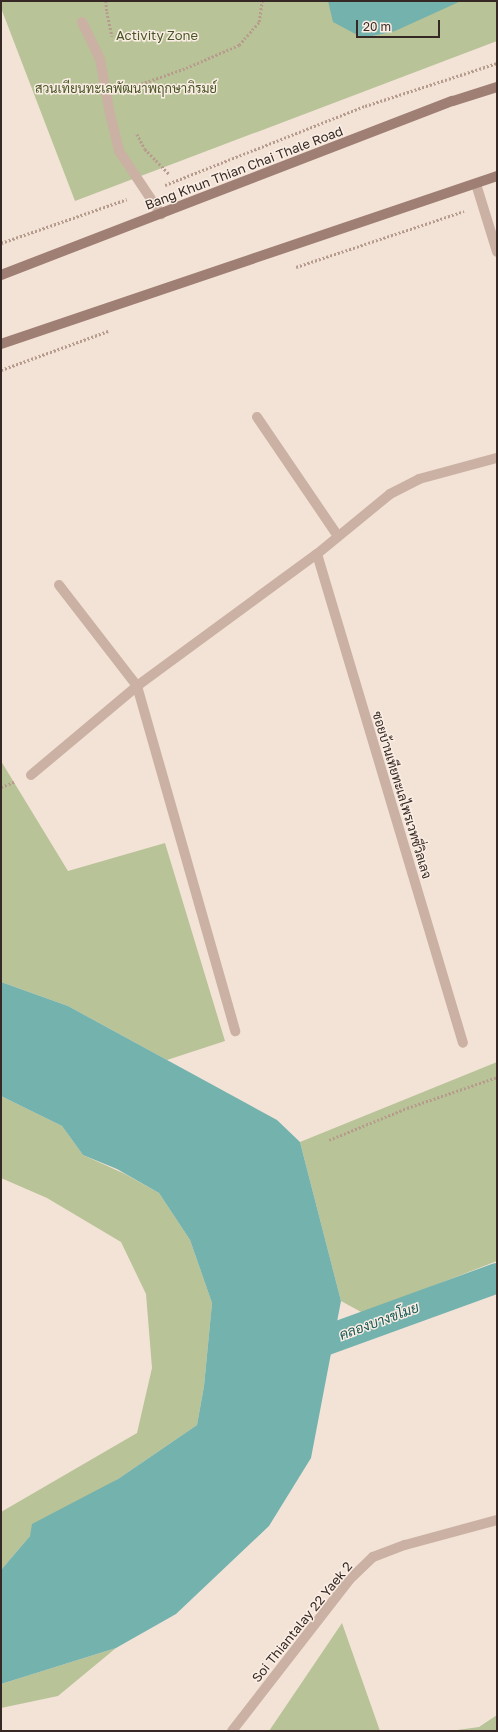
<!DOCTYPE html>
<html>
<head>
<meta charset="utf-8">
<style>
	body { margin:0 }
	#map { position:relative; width:498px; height:1732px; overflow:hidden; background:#f3e3d7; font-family:"Golos Text",Sarabun,sans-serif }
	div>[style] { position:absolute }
	.green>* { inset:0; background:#b8c397 }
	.water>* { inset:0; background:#74b2ae }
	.canal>* { height:30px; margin:-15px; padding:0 15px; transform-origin:15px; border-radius:15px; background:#74b2ae }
	.path>* { height:2.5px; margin-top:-1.25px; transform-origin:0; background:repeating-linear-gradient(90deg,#b79b8d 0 2px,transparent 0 4px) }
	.lane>* { height:10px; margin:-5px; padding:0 5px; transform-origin:5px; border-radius:5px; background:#cbb1a3 }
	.street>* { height:10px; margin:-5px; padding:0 5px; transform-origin:5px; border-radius:5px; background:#cbb1a3 }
	.secondary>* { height:10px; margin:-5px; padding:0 5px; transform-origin:5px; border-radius:5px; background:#9f7f74 }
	span { translate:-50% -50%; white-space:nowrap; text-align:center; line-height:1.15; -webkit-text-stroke:3px #faeee4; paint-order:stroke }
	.park-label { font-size:13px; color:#4a5627 }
	.street-label { font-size:13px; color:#362925 }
	.water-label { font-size:14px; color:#185a57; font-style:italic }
	.frame { position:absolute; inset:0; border:2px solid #362925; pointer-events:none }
	.scale { position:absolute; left:356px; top:20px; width:84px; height:18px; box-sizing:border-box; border:2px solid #362925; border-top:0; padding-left:5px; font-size:12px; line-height:14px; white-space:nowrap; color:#362925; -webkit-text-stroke:3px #faeee4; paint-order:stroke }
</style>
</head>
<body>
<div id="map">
	<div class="green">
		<i style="clip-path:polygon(1px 1px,497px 1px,497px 41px,75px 201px,1px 8px)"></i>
		<i style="clip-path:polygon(1px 761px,68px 871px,165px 843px,225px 1041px,167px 1060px,68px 1006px,1px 982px)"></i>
		<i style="clip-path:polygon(497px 1062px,497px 1261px,363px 1313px,341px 1301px,300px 1142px)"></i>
		<i style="clip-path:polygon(1px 1096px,62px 1126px,83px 1155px,125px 1174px,159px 1193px,190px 1240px,212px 1303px,204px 1386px,197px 1425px,118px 1479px,30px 1536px,1px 1570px,1px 1512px,137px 1433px,152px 1368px,146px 1294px,121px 1242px,47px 1198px,1px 1178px)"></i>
		<i style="clip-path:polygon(342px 1623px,380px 1731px,269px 1731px)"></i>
		<i style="clip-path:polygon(116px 1648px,58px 1696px,1px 1708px,1px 1684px)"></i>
		<i style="clip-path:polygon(497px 1715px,497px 1731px,450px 1731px,479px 1727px)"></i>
	</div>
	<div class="water">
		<i style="clip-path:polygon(328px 1px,461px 1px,395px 31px,363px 38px,333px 22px)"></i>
		<i style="clip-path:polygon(1px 982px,68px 1006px,277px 1120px,300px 1142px,341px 1301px,311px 1458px,269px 1526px,176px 1614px,116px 1648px,1px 1684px,1px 1570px,30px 1536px,32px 1524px,118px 1479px,197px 1425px,204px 1386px,212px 1303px,190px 1240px,159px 1193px,117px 1169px,83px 1155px,62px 1126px,1px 1096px)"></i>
	</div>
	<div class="canal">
		<i style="left:294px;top:1352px;width:216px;rotate:-20deg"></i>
	</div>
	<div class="path">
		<i style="left:106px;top:1px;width:11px;rotate:85deg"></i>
		<i style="left:107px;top:12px;width:25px;rotate:78deg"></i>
		<i style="left:126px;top:89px;width:64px;rotate:-19.3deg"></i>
		<i style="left:186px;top:68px;width:58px;rotate:-23.5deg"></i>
		<i style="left:239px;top:45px;width:30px;rotate:-49deg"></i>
		<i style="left:259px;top:22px;width:21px;rotate:-82deg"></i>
		<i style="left:137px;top:134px;width:17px;rotate:62deg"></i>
		<i style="left:145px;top:149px;width:36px;rotate:46deg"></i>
		<i style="left:165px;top:185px;width:215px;rotate:-21.6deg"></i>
		<i style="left:365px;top:106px;width:139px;rotate:-18deg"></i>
		<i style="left:1px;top:243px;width:133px;rotate:-19.2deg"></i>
		<i style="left:296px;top:267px;width:177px;rotate:-18.4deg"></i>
		<i style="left:1px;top:370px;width:114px;rotate:-20deg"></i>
		<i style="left:1px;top:787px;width:14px;rotate:-21deg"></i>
		<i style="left:329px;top:1140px;width:84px;rotate:-22.3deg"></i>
		<i style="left:407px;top:1108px;width:95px;rotate:-19deg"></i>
	</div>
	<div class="lane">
		<i style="left:82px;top:22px;width:41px;rotate:64.1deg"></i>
		<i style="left:100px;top:59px;width:56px;rotate:79.7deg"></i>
		<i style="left:110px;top:114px;width:38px;rotate:76deg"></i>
		<i style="left:119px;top:151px;width:76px;rotate:56.3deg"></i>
	</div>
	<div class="street">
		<i style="left:476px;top:184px;width:71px;rotate:72.8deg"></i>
		<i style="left:257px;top:417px;width:144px;rotate:55.8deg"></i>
		<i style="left:317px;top:554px;width:510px;rotate:73.38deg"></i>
		<i style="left:59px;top:585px;width:128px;rotate:52.3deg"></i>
		<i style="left:137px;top:686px;width:359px;rotate:74.1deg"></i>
		<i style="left:31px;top:775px;width:138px;rotate:-40deg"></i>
		<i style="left:137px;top:686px;width:223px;rotate:-36.3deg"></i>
		<i style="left:317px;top:554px;width:94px;rotate:-39.4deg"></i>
		<i style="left:390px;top:494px;width:33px;rotate:-27deg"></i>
		<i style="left:419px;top:479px;width:81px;rotate:-15.1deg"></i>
		<i style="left:232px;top:1731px;width:191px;rotate:-52.2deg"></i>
		<i style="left:349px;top:1580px;width:33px;rotate:-44deg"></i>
		<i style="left:373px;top:1557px;width:34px;rotate:-21deg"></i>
		<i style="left:405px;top:1545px;width:95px;rotate:-15.2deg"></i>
	</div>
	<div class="secondary">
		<i style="left:1px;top:275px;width:484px;rotate:-21.1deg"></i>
		<i style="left:453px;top:101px;width:46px;rotate:-17.7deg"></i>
		<i style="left:1px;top:344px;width:524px;rotate:-18.71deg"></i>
	</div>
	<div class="park-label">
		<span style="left:157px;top:35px">Activity Zone</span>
		<span style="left:126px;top:88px">สวนเทียนทะเลพัฒนาพฤกษาภิรมย์</span>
	</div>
	<div class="street-label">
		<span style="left:244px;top:168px;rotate:-21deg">Bang Khun Thian Chai Thale Road</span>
		<span style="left:402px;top:795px;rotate:73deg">ซอยบ้านเทียทะเลไพรเวทซี่วิลเลจ</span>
		<span style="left:302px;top:1622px;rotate:-51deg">Soi Thiantalay 22 Yaek 2</span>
	</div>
	<div class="water-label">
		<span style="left:379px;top:1321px;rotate:-20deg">คลองบางขโมย</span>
	</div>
	<div class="frame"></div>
	<div class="scale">20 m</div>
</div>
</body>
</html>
